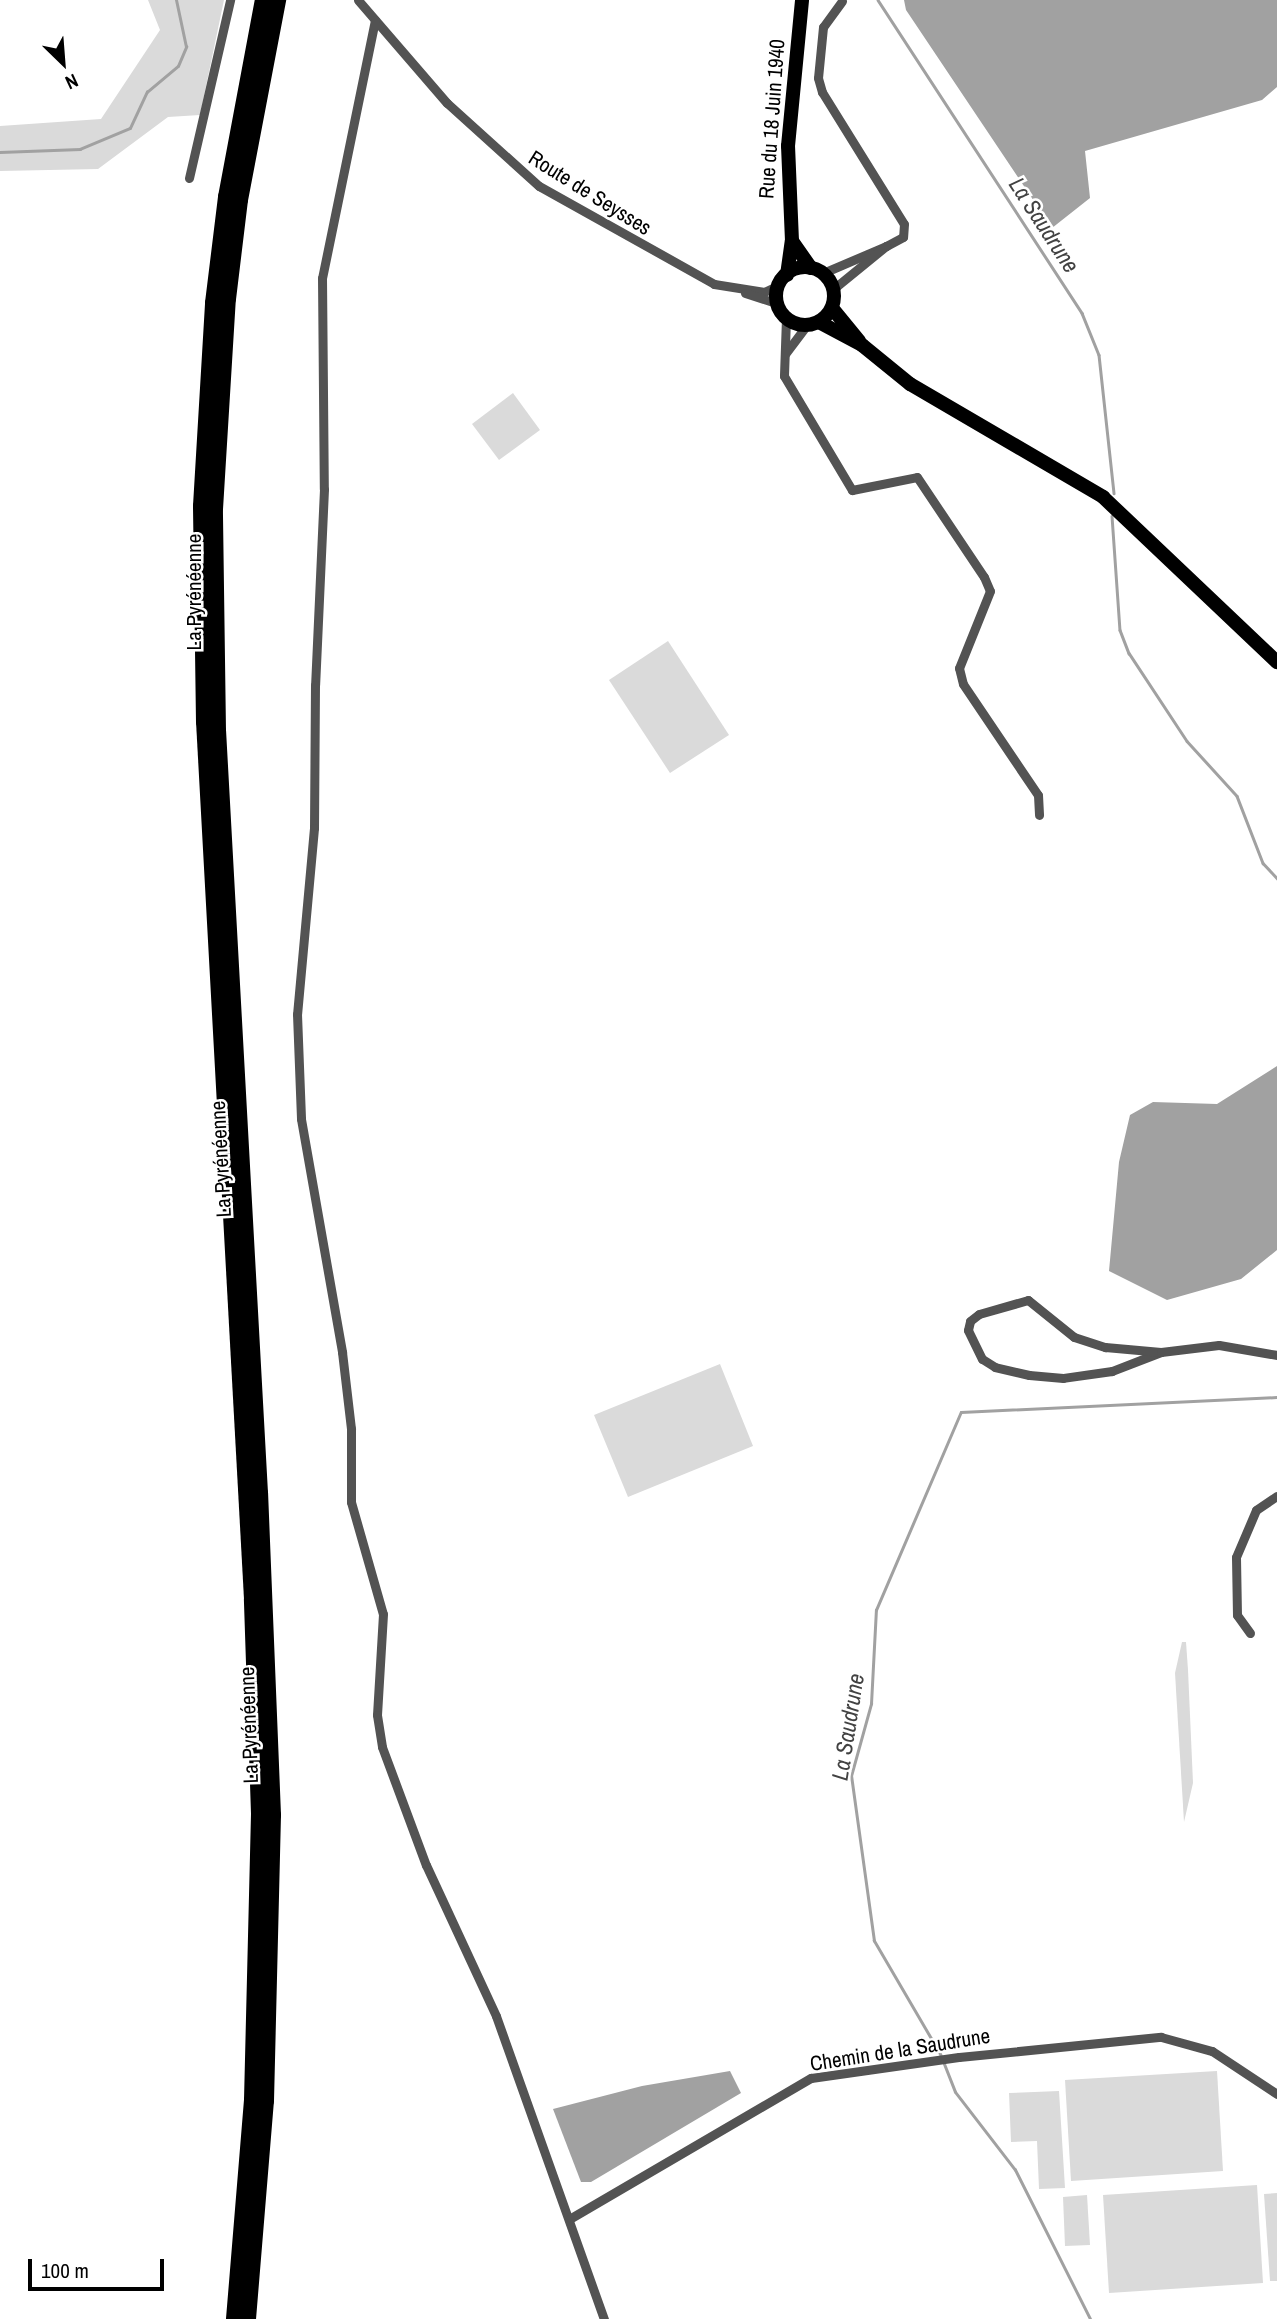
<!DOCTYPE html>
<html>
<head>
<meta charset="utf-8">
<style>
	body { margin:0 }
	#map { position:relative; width:1277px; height:2319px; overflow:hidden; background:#fff; font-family:"Archivo Narrow",sans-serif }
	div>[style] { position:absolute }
	.green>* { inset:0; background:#dadada }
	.water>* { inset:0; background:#a1a1a1 }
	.stream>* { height:2.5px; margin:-1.25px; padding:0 1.25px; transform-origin:1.25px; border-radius:1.25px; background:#a1a1a1 }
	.street>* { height:9px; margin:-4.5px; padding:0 4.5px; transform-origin:4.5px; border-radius:4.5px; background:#535353 }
	.primary>* { height:14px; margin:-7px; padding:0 7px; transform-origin:7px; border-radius:7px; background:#000 }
	.primary>.ring { margin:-7px; padding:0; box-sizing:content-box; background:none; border:14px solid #000; border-radius:50% }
	.highway>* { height:16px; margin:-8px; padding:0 8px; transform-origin:8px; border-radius:8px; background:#000 }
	span { translate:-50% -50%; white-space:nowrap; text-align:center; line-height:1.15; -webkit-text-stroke:5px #fff; paint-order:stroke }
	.street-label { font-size:21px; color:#000 }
	.water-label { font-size:23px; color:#424242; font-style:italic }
	.north { position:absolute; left:28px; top:28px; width:70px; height:70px; -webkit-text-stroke:5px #fff; paint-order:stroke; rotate:155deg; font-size:19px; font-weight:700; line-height:28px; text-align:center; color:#000 }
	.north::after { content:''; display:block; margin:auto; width:24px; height:32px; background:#000; clip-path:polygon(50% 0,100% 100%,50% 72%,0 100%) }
	.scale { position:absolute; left:28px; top:2259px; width:136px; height:32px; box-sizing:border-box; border:4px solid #000; border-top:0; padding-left:9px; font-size:21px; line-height:24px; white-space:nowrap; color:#000; -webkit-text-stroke:5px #fff; paint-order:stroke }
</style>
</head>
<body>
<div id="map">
	<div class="green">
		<i style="clip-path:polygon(148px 0,224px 0,200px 115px,168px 117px,98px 169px,0 171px,0 126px,101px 119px,160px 30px)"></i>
		<i style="clip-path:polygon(513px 393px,540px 430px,499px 460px,472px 424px)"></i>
		<i style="clip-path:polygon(668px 641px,729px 735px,670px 773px,609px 680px)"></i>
		<i style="clip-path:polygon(720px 1364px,753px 1446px,628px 1497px,594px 1415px)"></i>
		<i style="clip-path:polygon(1182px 1642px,1186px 1642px,1188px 1670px,1193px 1783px,1184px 1822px,1175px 1673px)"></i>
		<i style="clip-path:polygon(1217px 2071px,1223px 2171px,1071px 2181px,1065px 2080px)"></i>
		<i style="clip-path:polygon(1059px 2091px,1065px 2188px,1039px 2189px,1037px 2141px,1011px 2142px,1009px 2093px)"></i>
		<i style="clip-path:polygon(1257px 2185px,1263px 2283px,1109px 2293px,1103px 2195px)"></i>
		<i style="clip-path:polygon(1277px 2193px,1277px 2281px,1270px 2281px,1264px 2194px)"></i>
		<i style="clip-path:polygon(1087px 2195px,1090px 2245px,1065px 2246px,1063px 2197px)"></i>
	</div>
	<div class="water">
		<i style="clip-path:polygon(904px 0,1277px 0,1277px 87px,1262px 100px,1085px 151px,1090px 198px,1052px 228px,906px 10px)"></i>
		<i style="clip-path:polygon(1277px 1066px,1277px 1250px,1241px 1279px,1167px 1300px,1109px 1271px,1119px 1162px,1130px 1115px,1153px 1102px,1217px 1104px)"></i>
		<i style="clip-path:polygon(730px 2071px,741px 2093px,591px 2182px,581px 2182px,553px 2109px,642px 2086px)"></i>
	</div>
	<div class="stream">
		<i style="left:878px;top:0;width:374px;rotate:56.9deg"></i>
		<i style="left:1082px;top:313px;width:45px;rotate:68deg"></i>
		<i style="left:1099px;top:355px;width:139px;rotate:83.8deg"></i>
		<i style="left:0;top:152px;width:80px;rotate:-2.1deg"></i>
		<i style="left:80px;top:149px;width:54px;rotate:-22.8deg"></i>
		<i style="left:130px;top:128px;width:40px;rotate:-65deg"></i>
		<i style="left:147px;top:92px;width:40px;rotate:-40deg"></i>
		<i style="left:178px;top:66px;width:21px;rotate:-67deg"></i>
		<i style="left:186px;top:47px;width:48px;rotate:-102deg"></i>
		<i style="left:1112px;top:516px;width:114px;rotate:86deg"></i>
		<i style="left:1120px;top:630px;width:25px;rotate:69deg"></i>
		<i style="left:1129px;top:653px;width:105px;rotate:56.6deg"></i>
		<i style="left:1187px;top:741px;width:74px;rotate:47.7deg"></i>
		<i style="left:1237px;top:796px;width:72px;rotate:68.8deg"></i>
		<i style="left:1263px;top:863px;width:21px;rotate:47deg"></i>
		<i style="left:1090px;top:2319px;width:167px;rotate:-116.7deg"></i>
		<i style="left:1015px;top:2170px;width:98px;rotate:-127.6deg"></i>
		<i style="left:955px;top:2092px;width:41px;rotate:-111.5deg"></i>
		<i style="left:940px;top:2054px;width:131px;rotate:-120.3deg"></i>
		<i style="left:874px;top:1941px;width:167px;rotate:-97.9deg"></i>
		<i style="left:851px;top:1776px;width:75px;rotate:-74.5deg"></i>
		<i style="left:871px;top:1704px;width:94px;rotate:-87deg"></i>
		<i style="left:876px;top:1610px;width:215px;rotate:-66.8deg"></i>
		<i style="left:961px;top:1412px;width:316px;rotate:-2.7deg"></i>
	</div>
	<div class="street">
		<i style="left:358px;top:0;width:136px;rotate:49.2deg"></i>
		<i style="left:447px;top:103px;width:124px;rotate:42.1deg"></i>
		<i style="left:539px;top:186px;width:201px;rotate:29.2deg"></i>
		<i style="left:714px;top:284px;width:51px;rotate:9.1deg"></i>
		<i style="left:764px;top:292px;width:17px;rotate:-25deg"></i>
		<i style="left:842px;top:1px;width:32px;rotate:126deg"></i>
		<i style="left:823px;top:27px;width:51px;rotate:95.6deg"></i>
		<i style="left:818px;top:78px;width:15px;rotate:74deg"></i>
		<i style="left:822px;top:92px;width:155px;rotate:58.2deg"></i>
		<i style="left:904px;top:224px;width:13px;rotate:94deg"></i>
		<i style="left:903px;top:237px;width:19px;rotate:152deg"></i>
		<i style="left:375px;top:20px;width:263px;rotate:101.6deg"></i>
		<i style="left:322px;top:278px;width:211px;rotate:89.5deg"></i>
		<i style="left:324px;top:489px;width:196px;rotate:92.6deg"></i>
		<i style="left:315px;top:685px;width:143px;rotate:90.4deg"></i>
		<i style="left:314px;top:828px;width:187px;rotate:95.2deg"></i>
		<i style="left:297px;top:1014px;width:105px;rotate:87.8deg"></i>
		<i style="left:301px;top:1119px;width:237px;rotate:80deg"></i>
		<i style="left:342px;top:1352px;width:78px;rotate:83.3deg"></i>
		<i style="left:351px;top:1429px;width:73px;rotate:90deg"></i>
		<i style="left:351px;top:1502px;width:116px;rotate:74.1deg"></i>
		<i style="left:383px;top:1614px;width:101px;rotate:93.4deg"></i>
		<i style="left:377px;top:1715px;width:32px;rotate:81deg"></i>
		<i style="left:382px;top:1747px;width:126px;rotate:69.6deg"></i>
		<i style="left:426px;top:1865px;width:166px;rotate:65.1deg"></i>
		<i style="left:496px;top:2016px;width:322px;rotate:70.4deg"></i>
		<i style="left:189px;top:178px;width:183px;rotate:-77deg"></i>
		<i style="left:823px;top:273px;width:69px;rotate:-23.2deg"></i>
		<i style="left:886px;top:246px;width:68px;rotate:140.9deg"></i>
		<i style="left:745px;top:293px;width:35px;rotate:18deg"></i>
		<i style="left:786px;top:318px;width:58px;rotate:92deg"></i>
		<i style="left:784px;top:376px;width:133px;rotate:59.2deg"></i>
		<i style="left:852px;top:490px;width:66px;rotate:-11.3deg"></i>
		<i style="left:917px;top:477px;width:120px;rotate:56.2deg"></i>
		<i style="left:984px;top:577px;width:15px;rotate:67deg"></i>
		<i style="left:990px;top:591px;width:83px;rotate:111.9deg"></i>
		<i style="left:959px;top:668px;width:16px;rotate:76deg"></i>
		<i style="left:963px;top:684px;width:134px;rotate:56deg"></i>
		<i style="left:1038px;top:795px;width:20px;rotate:87deg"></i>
		<i style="left:785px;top:354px;width:36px;rotate:-53deg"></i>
		<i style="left:1161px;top:1352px;width:53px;rotate:158.8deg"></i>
		<i style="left:1112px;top:1371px;width:49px;rotate:171.9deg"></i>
		<i style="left:1063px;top:1378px;width:34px;rotate:-175deg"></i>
		<i style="left:1029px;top:1375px;width:35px;rotate:-167deg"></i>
		<i style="left:995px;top:1367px;width:15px;rotate:-148deg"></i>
		<i style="left:982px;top:1359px;width:32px;rotate:-116deg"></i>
		<i style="left:968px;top:1330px;width:9px;rotate:-77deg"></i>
		<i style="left:970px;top:1321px;width:11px;rotate:-38deg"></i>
		<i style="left:979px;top:1314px;width:51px;rotate:-15.9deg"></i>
		<i style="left:1028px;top:1300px;width:59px;rotate:38.8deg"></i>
		<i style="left:1074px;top:1337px;width:33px;rotate:18deg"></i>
		<i style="left:1105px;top:1347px;width:56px;rotate:5.1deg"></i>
		<i style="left:1161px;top:1352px;width:58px;rotate:-6.9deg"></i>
		<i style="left:1219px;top:1345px;width:59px;rotate:9.8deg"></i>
		<i style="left:1250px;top:1633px;width:22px;rotate:-126deg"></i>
		<i style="left:1237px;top:1615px;width:58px;rotate:-91deg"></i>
		<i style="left:1236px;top:1557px;width:51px;rotate:-66.9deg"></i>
		<i style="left:1256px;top:1510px;width:25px;rotate:-34deg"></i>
		<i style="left:571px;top:2218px;width:278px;rotate:-30.3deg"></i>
		<i style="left:811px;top:2078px;width:149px;rotate:-8.1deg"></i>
		<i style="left:959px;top:2057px;width:203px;rotate:-5.7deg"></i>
		<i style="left:1161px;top:2037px;width:53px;rotate:15.4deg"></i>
		<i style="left:1212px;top:2051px;width:78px;rotate:33.5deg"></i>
	</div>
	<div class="primary">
		<i style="left:792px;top:241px;width:33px;rotate:55deg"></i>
		<i class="ring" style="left:776px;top:267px;width:44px;height:44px"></i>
		<i style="left:787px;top:275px;width:34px;rotate:-82deg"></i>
		<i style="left:792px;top:241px;width:95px;rotate:-92.4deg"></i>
		<i style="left:788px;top:146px;width:147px;rotate:-84.5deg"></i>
		<i style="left:832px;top:308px;width:43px;rotate:50.7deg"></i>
		<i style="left:819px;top:322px;width:49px;rotate:28.1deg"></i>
		<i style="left:862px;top:345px;width:62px;rotate:39.1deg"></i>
		<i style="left:910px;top:384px;width:224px;rotate:30.3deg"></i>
		<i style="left:1103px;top:497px;width:240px;rotate:43.5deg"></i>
	</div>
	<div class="highway">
		<i style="left:234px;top:2319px;width:220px;rotate:-85.3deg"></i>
		<i style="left:252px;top:2100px;width:286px;rotate:-88.6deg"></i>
		<i style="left:259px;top:1814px;width:215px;rotate:-91.9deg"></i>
		<i style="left:252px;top:1599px;width:878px;rotate:-93.13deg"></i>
		<i style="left:204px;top:722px;width:216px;rotate:-90.8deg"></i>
		<i style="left:201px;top:506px;width:203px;rotate:-86.6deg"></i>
		<i style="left:213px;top:303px;width:107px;rotate:-83deg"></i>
		<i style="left:226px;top:197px;width:200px;rotate:-79.4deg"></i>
		<i style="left:248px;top:2319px;width:219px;rotate:-85.3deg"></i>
		<i style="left:266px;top:2101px;width:286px;rotate:-88.6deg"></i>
		<i style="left:273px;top:1815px;width:322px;rotate:-92.3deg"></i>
		<i style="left:260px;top:1493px;width:763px;rotate:-93.15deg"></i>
		<i style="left:218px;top:731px;width:222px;rotate:-90.8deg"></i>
		<i style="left:215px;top:509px;width:210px;rotate:-86.5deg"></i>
		<i style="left:228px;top:299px;width:100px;rotate:-83.1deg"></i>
		<i style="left:240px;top:200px;width:204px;rotate:-79.2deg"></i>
	</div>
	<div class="street-label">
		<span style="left:772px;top:119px;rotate:-86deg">Rue du 18 Juin 1940</span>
		<span style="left:590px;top:193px;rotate:32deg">Route de Seysses</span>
		<span style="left:194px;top:592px;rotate:-90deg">La Pyrénéenne</span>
		<span style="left:221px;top:1159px;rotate:-93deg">La Pyrénéenne</span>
		<span style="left:249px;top:1725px;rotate:-92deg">La Pyrénéenne</span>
		<span style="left:900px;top:2050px;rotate:-9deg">Chemin de la Saudrune</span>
	</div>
	<div class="water-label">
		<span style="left:1044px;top:225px;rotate:57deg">La Saudrune</span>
		<span style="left:848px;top:1727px;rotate:-81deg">La Saudrune</span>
	</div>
	<div class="north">N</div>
	<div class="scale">100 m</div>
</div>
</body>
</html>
